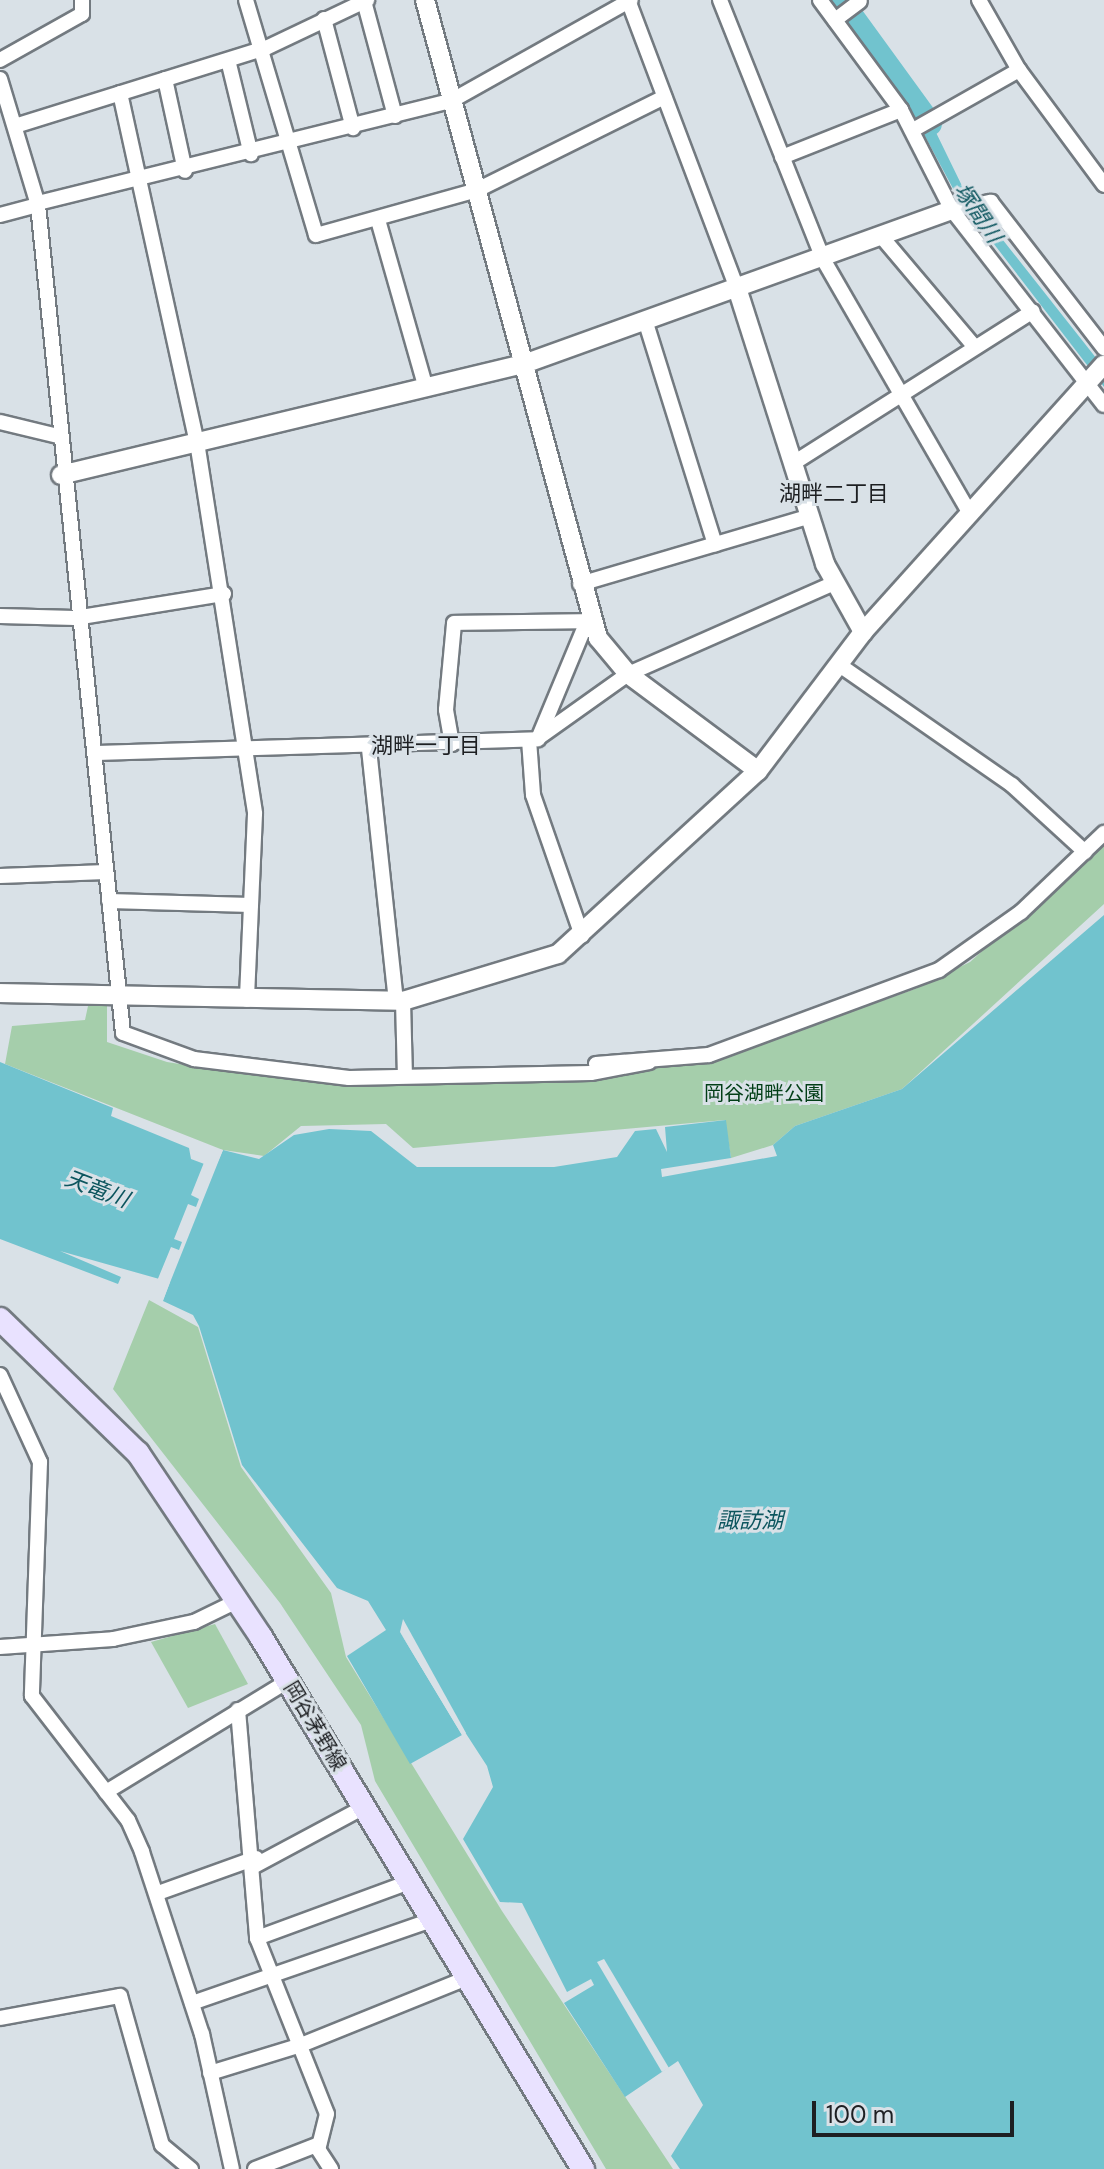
<!DOCTYPE html>
<html>
<head>
<meta charset="utf-8">
<style>
	body { margin:0 }
	#map { position:relative; width:1104px; height:2169px; overflow:hidden; background:#d9e1e7; font-family:"DM Sans","Noto Sans JP",sans-serif }
	div>[style] { position:absolute }
	.green>* { inset:0; background:#a5ceab }
	.water>* { inset:0; background:#71c3ce }
	.pier>* { inset:0; background:#d9e1e7 }
	.river>* { height:24px; margin:-12px; padding:0 12px; transform-origin:12px; border-radius:12px; background:#71c3ce }
	.roads { filter:drop-shadow(2px 0 #737a80) drop-shadow(-2px 0 #737a80) drop-shadow(0 2px #737a80) drop-shadow(0 -2px #737a80) }
	.minor>* { height:14px; margin:-7px; padding:0 7px; transform-origin:7px; border-radius:7px; background:#fff }
	.tertiary>* { height:18px; margin:-9px; padding:0 9px; transform-origin:9px; border-radius:9px; background:#fff }
	.primary>* { height:22px; margin:-11px; padding:0 11px; transform-origin:11px; border-radius:11px; background:#e9e2ff }
	span { translate:-50% -50%; white-space:nowrap; text-align:center; line-height:1.15; -webkit-text-stroke:6px #d9e1e7; paint-order:stroke }
	.park-label { font-size:20px; color:#013e16 }
	.street-label { font-size:20px; color:#1d1f22 }
	.water-label { font-size:22px; color:#0c555e; font-style:italic }
	.neighbourhood-label { font-size:22px; color:#1d1f22 }
	.scale { position:absolute; left:812px; top:2101px; width:202px; height:36px; box-sizing:border-box; border:4px solid #1d1f22; border-top:0; padding-left:10px; font-size:24px; line-height:28px; white-space:nowrap; color:#1d1f22; -webkit-text-stroke:6px #d9e1e7; paint-order:stroke }
</style>
</head>
<body>
<div id="map">
	<div class="green">
		<i style="clip-path:polygon(1104px 841px,1104px 904px,902px 1089px,795px 1126px,773px 1145px,731px 1158px,725px 1120px,413px 1148px,386px 1124px,301px 1126px,264px 1156px,223px 1150px,5px 1064px,12px 1026px,85px 1020px,88px 1006px,107px 1006px,107px 1042px,167px 1062px,249px 1075px,460px 1083px,718px 1059px,915px 989px,970px 962px)"></i>
		<i style="clip-path:polygon(149px 1300px,198px 1327px,241px 1467px,331px 1593px,346px 1657px,502px 1911px,673px 2169px,606px 2169px,375px 1781px,361px 1725px,280px 1603px,113px 1389px)"></i>
		<i style="clip-path:polygon(215px 1624px,248px 1684px,188px 1708px,151px 1642px)"></i>
	</div>
	<div class="water">
		<i style="clip-path:polygon(904px 97px,926px 112px,965px 192px,1104px 368px,1104px 387px,957px 196px)"></i>
		<i style="clip-path:polygon(1104px 915px,1104px 2169px,680px 2169px,671px 2156px,703px 2105px,678px 2061px,625px 2097px,564px 2003px,594px 1985px,591px 1979px,567px 1992px,522px 1903px,500px 1902px,463px 1839px,493px 1787px,487px 1766px,400px 1632px,462px 1735px,410px 1764px,347px 1656px,386px 1630px,368px 1601px,337px 1588px,242px 1465px,199px 1326px,193px 1315px,163px 1301px,170px 1282px,60px 1251px,121px 1277px,118px 1284px,0 1239px,0 1062px,113px 1108px,111px 1116px,189px 1148px,191px 1159px,215px 1168px,223px 1150px,259px 1159px,294px 1135px,329px 1129px,371px 1131px,417px 1167px,554px 1167px,617px 1157px,635px 1131px,656px 1129px,667px 1152px,665px 1127px,726px 1120px,731px 1158px,661px 1169px,662px 1177px,777px 1156px,773px 1145px,795px 1126px,902px 1089px)"></i>
	</div>
	<div class="pier">
		<i style="clip-path:polygon(219px 1149px,223px 1150px,161px 1305px,165px 1284px,157px 1281px,171px 1247px,179px 1250px,182px 1242px,174px 1239px,188px 1204px,196px 1207px,199px 1199px,191px 1195px,205px 1160px,213px 1163px)"></i>
		<i style="clip-path:polygon(403px 1619px,466px 1733px,462px 1735px,400px 1632px)"></i>
		<i style="clip-path:polygon(604px 1959px,669px 2068px,662px 2072px,597px 1962px)"></i>
	</div>
	<div class="river">
		<i style="left:840px;top:0;width:153px;rotate:54deg"></i>
	</div>
	<div class="roads">
		<div class="minor">
			<i style="left:246px;top:0;width:245px;rotate:73.4deg"></i>
			<i style="left:316px;top:235px;width:167px;rotate:-15.6deg"></i>
			<i style="left:477px;top:190px;width:209px;rotate:-26.4deg"></i>
			<i style="left:628px;top:0;width:311px;rotate:69.3deg"></i>
			<i style="left:720px;top:0;width:279px;rotate:68.3deg"></i>
			<i style="left:823px;top:259px;width:294px;rotate:60deg"></i>
			<i style="left:820px;top:0;width:137px;rotate:53.6deg"></i>
			<i style="left:901px;top:110px;width:112px;rotate:63deg"></i>
			<i style="left:952px;top:210px;width:247px;rotate:52.1deg"></i>
			<i style="left:979px;top:0;width:81px;rotate:60.3deg"></i>
			<i style="left:1019px;top:70px;width:143px;rotate:53.5deg"></i>
			<i style="left:364px;top:1px;width:119px;rotate:74.9deg"></i>
			<i style="left:324px;top:19px;width:113px;rotate:75.1deg"></i>
			<i style="left:835px;top:20px;width:31px;rotate:-37deg"></i>
			<i style="left:0;top:60px;width:94px;rotate:-29.3deg"></i>
			<i style="left:82px;top:14px;width:14px;rotate:-90deg"></i>
			<i style="left:228px;top:60px;width:97px;rotate:76.3deg"></i>
			<i style="left:0;top:79px;width:132px;rotate:73.2deg"></i>
			<i style="left:38px;top:205px;width:832px;rotate:84.14deg"></i>
			<i style="left:123px;top:1033px;width:76px;rotate:20.1deg"></i>
			<i style="left:194px;top:1059px;width:156px;rotate:7deg"></i>
			<i style="left:349px;top:1078px;width:242px;rotate:-1.2deg"></i>
			<i style="left:591px;top:1073px;width:59px;rotate:-10.7deg"></i>
			<i style="left:165px;top:79px;width:94px;rotate:77.7deg"></i>
			<i style="left:120px;top:93px;width:357px;rotate:77.6deg"></i>
			<i style="left:197px;top:442px;width:376px;rotate:81.1deg"></i>
			<i style="left:255px;top:814px;width:186px;rotate:92.5deg"></i>
			<i style="left:15px;top:126px;width:263px;rotate:-17.3deg"></i>
			<i style="left:266px;top:48px;width:112px;rotate:-25.4deg"></i>
			<i style="left:913px;top:130px;width:122px;rotate:-29.5deg"></i>
			<i style="left:782px;top:157px;width:128px;rotate:-21.6deg"></i>
			<i style="left:38px;top:203px;width:425px;rotate:-13.9deg"></i>
			<i style="left:451px;top:101px;width:206px;rotate:-29.3deg"></i>
			<i style="left:952px;top:210px;width:40px;rotate:-12deg"></i>
			<i style="left:991px;top:202px;width:185px;rotate:52.3deg"></i>
			<i style="left:0;top:215px;width:39px;rotate:-15deg"></i>
			<i style="left:378px;top:220px;width:175px;rotate:74.1deg"></i>
			<i style="left:881px;top:236px;width:144px;rotate:49.8deg"></i>
			<i style="left:646px;top:323px;width:232px;rotate:72.7deg"></i>
			<i style="left:0;top:422px;width:60px;rotate:13.6deg"></i>
			<i style="left:792px;top:464px;width:285px;rotate:-32.4deg"></i>
			<i style="left:580px;top:584px;width:238px;rotate:-16.4deg"></i>
			<i style="left:0;top:616px;width:75px;rotate:1.5deg"></i>
			<i style="left:75px;top:618px;width:151px;rotate:-9.2deg"></i>
			<i style="left:838px;top:664px;width:212px;rotate:34.8deg"></i>
			<i style="left:1012px;top:785px;width:99px;rotate:42.5deg"></i>
			<i style="left:538px;top:738px;width:110px;rotate:-35.4deg"></i>
			<i style="left:628px;top:674px;width:225px;rotate:-23.8deg"></i>
			<i style="left:529px;top:740px;width:55px;rotate:85.8deg"></i>
			<i style="left:533px;top:795px;width:149px;rotate:70.8deg"></i>
			<i style="left:452px;top:744px;width:35px;rotate:-100deg"></i>
			<i style="left:446px;top:710px;width:87px;rotate:-84.7deg"></i>
			<i style="left:454px;top:623px;width:138px;rotate:-0.8deg"></i>
			<i style="left:369px;top:749px;width:253px;rotate:83.9deg"></i>
			<i style="left:96px;top:753px;width:442px;rotate:-1.8deg"></i>
			<i style="left:538px;top:739px;width:128px;rotate:-67.4deg"></i>
			<i style="left:0;top:876px;width:106px;rotate:-2.2deg"></i>
			<i style="left:109px;top:901px;width:142px;rotate:1.6deg"></i>
			<i style="left:403px;top:1001px;width:75px;rotate:88.5deg"></i>
			<i style="left:596px;top:1064px;width:113px;rotate:-4.6deg"></i>
			<i style="left:709px;top:1055px;width:245px;rotate:-20.3deg"></i>
			<i style="left:939px;top:970px;width:100px;rotate:-35.3deg"></i>
			<i style="left:1021px;top:912px;width:115px;rotate:-43.6deg"></i>
			<i style="left:0;top:1375px;width:96px;rotate:65.3deg"></i>
			<i style="left:40px;top:1462px;width:234px;rotate:92deg"></i>
			<i style="left:32px;top:1696px;width:157px;rotate:52.3deg"></i>
			<i style="left:128px;top:1820px;width:35px;rotate:66deg"></i>
			<i style="left:142px;top:1852px;width:192px;rotate:71.8deg"></i>
			<i style="left:202px;top:2034px;width:138px;rotate:77.5deg"></i>
			<i style="left:0;top:1647px;width:113px;rotate:-4deg"></i>
			<i style="left:113px;top:1639px;width:83px;rotate:-11.9deg"></i>
			<i style="left:194px;top:1622px;width:48px;rotate:-26deg"></i>
			<i style="left:238px;top:1710px;width:229px;rotate:85.2deg"></i>
			<i style="left:257px;top:1938px;width:189px;rotate:68.3deg"></i>
			<i style="left:327px;top:2114px;width:36px;rotate:104deg"></i>
			<i style="left:318px;top:2149px;width:24px;rotate:57deg"></i>
			<i style="left:106px;top:1792px;width:213px;rotate:-31.4deg"></i>
			<i style="left:256px;top:1865px;width:123px;rotate:-28.2deg"></i>
			<i style="left:158px;top:1893px;width:104px;rotate:-19.7deg"></i>
			<i style="left:257px;top:1938px;width:162px;rotate:-20.2deg"></i>
			<i style="left:192px;top:2003px;width:254px;rotate:-19.1deg"></i>
			<i style="left:0;top:2018px;width:122px;rotate:-10.4deg"></i>
			<i style="left:120px;top:1996px;width:155px;rotate:74.3deg"></i>
			<i style="left:162px;top:2145px;width:38px;rotate:40deg"></i>
			<i style="left:210px;top:2073px;width:95px;rotate:-17.1deg"></i>
			<i style="left:301px;top:2045px;width:181px;rotate:-22deg"></i>
			<i style="left:255px;top:2169px;width:69px;rotate:-21.3deg"></i>
		</div>
		<div class="tertiary">
			<i style="left:425px;top:0;width:661px;rotate:74.83deg"></i>
			<i style="left:598px;top:638px;width:47px;rotate:50.2deg"></i>
			<i style="left:628px;top:674px;width:162px;rotate:36.7deg"></i>
			<i style="left:738px;top:291px;width:287px;rotate:72.3deg"></i>
			<i style="left:825px;top:564px;width:78px;rotate:60.8deg"></i>
			<i style="left:61px;top:475px;width:476px;rotate:-13.5deg"></i>
			<i style="left:524px;top:364px;width:455px;rotate:-19.8deg"></i>
			<i style="left:0;top:993px;width:403px;rotate:1.1deg"></i>
			<i style="left:403px;top:1001px;width:162px;rotate:-16.9deg"></i>
			<i style="left:558px;top:954px;width:271px;rotate:-42.5deg"></i>
			<i style="left:758px;top:771px;width:174px;rotate:-52.9deg"></i>
			<i style="left:863px;top:632px;width:360px;rotate:-48deg"></i>
		</div>
		<div class="primary">
			<i style="left:0;top:1319px;width:192px;rotate:44.2deg"></i>
			<i style="left:138px;top:1453px;width:221px;rotate:56.2deg"></i>
			<i style="left:261px;top:1637px;width:622px;rotate:58.82deg"></i>
		</div>
	</div>
	<div class="park-label">
		<span style="left:764px;top:1093px">岡谷湖畔公園</span>
	</div>
	<div class="street-label">
		<span style="left:315px;top:1726px;rotate:59deg">岡谷茅野線</span>
	</div>
	<div class="water-label">
		<span style="left:978px;top:213px;rotate:56deg">塚間川</span>
		<span style="left:97px;top:1189px;rotate:21deg">天竜川</span>
		<span style="left:750px;top:1521px">諏訪湖</span>
	</div>
	<div class="neighbourhood-label">
		<span style="left:834px;top:494px">湖畔二丁目</span>
		<span style="left:426px;top:746px">湖畔一丁目</span>
	</div>
	<div class="scale">100 m</div>
</div>
</body>
</html>
